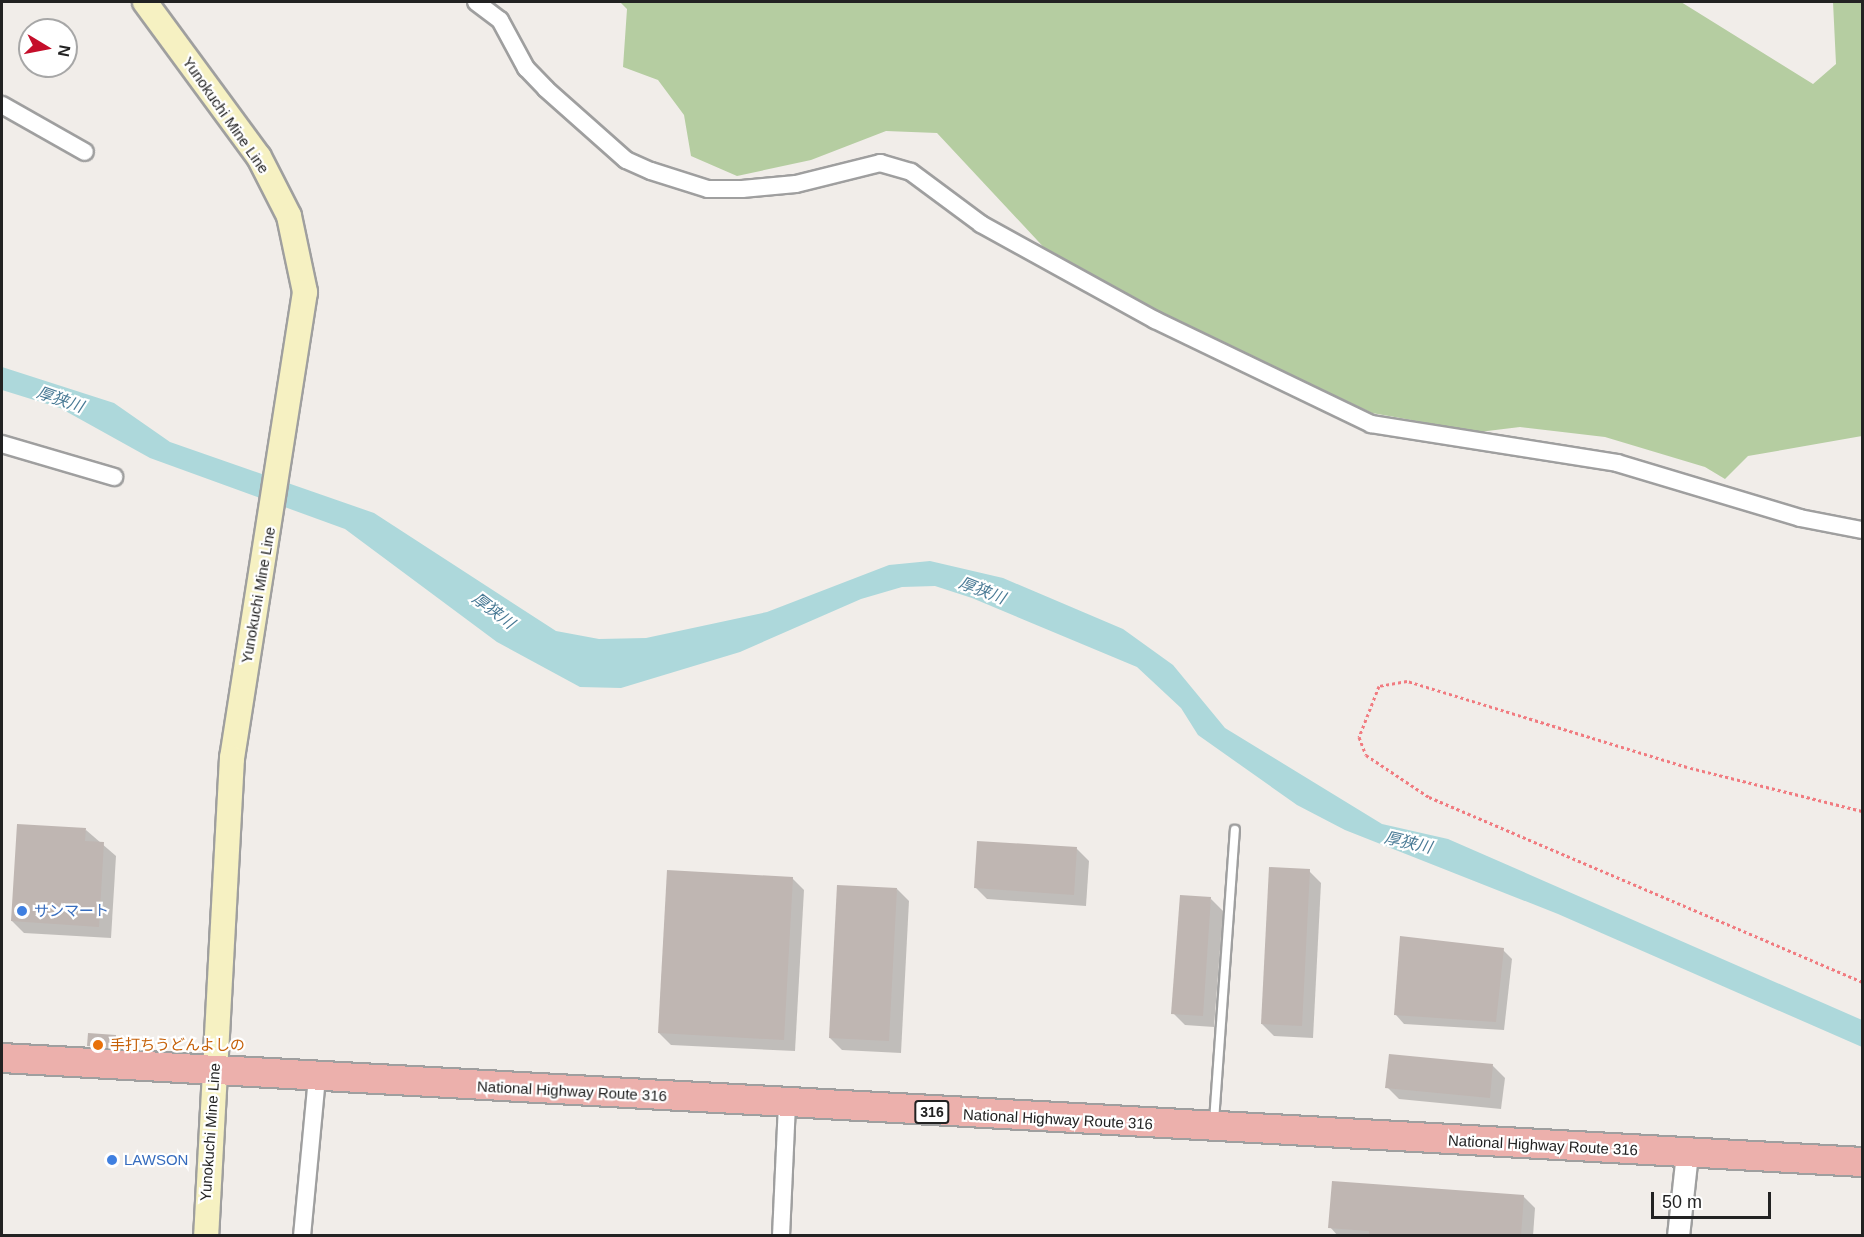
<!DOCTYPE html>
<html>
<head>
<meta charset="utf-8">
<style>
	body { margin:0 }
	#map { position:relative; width:1864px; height:1237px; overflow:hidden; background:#f1ede9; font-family:Arial,"Noto Sans JP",sans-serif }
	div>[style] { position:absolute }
	.forest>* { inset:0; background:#b5cda1 }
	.water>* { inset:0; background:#add8db }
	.shadow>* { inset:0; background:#0003 }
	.building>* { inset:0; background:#bfb6b2 }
	.path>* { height:3px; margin-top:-1.5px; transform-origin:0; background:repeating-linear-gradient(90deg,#f17b80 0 3px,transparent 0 6px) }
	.roads { filter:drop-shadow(2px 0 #9f9f9f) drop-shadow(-2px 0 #9f9f9f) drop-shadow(0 2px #9f9f9f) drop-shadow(0 -2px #9f9f9f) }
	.service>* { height:8px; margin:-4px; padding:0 4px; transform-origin:4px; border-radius:4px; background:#fff }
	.minor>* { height:16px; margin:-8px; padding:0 8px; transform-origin:8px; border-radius:8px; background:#fff }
	.tertiary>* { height:21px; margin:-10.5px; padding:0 10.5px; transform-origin:10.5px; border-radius:10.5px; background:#fff }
	.secondary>* { height:24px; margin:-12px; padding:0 12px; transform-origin:12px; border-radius:12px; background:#f6f1c2 }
	.trunk>* { height:28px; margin:-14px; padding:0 14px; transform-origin:14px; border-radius:14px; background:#ecb0ac }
	.dots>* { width:16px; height:16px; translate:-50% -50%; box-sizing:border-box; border:3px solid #fff; border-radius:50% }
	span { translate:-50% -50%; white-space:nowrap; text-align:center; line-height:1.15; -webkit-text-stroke:4.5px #fff; paint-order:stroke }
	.shield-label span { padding:2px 4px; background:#fff; border:2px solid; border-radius:4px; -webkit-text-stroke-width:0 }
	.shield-label { font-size:14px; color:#222; font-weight:700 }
	.street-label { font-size:15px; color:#222 }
	.shop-label { font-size:15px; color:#366cbe }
	.left { translate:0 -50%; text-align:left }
	.food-label { font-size:15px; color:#c56008 }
	.water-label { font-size:16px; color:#497a95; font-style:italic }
	.frame { position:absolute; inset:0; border:3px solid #222; pointer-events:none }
	.north { position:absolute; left:18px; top:18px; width:60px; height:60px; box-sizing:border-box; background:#fff; border:2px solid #a7a7a7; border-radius:50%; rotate:100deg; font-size:16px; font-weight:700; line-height:24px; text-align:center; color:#222 }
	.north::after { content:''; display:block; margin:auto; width:21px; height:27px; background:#c50e2a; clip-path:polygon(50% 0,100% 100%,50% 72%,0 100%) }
	.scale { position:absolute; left:1651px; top:1192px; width:120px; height:27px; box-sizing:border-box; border:3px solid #222; border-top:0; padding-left:8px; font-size:18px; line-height:21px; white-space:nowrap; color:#222; -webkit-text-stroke:4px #fff; paint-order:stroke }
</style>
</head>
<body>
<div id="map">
	<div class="forest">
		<i style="clip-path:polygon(620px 2px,1681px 2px,1813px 84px,1836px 64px,1833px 2px,1862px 2px,1862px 436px,1748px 456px,1725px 479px,1705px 467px,1605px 437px,1520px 427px,1479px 432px,1372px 413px,1064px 269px,937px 133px,886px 131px,811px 160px,737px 176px,691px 156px,684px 115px,658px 80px,623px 67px,627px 9px)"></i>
	</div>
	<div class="water">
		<i style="clip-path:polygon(2px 367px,114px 403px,170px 442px,374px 513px,556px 631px,599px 639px,646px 638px,767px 612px,889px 565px,930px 561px,1003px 578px,1123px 629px,1173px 665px,1225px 728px,1382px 824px,1448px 839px,1862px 1020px,1862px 1047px,1558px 914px,1345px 830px,1297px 805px,1198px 735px,1181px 708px,1137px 667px,972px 598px,935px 586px,902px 587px,861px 599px,740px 652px,621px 688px,580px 687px,497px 642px,345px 529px,150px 458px,60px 408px,2px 390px)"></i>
	</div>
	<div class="shadow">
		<i style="clip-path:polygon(86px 830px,116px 856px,111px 938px,24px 933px,12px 921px)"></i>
		<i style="clip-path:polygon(1077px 849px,1089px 861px,1086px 906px,987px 899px,975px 887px)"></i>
		<i style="clip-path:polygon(1309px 871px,1321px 883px,1313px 1038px,1274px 1036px,1262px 1024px)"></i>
		<i style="clip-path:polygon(792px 878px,804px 890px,795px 1051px,671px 1045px,659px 1033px)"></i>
		<i style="clip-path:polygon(897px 889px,909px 901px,901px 1053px,842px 1050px,830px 1038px)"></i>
		<i style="clip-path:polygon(1211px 899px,1223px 911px,1214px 1027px,1185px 1025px,1173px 1013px)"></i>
		<i style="clip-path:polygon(1503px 950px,1512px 959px,1504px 1030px,1404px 1024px,1396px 1015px)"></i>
		<i style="clip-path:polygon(115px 1037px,120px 1053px,89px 1045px)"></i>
		<i style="clip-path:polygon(1493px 1066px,1505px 1078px,1501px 1109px,1399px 1099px,1387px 1087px)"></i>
		<i style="clip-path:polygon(1523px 1196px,1535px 1208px,1533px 1236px,1338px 1236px,1330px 1227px)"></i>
	</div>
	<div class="building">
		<i style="clip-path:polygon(17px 824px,86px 828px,85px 841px,104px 842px,99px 927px,11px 921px)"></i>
		<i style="clip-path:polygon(977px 841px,1077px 847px,1074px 895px,974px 888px)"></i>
		<i style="clip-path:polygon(1269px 867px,1310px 869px,1302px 1026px,1261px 1024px)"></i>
		<i style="clip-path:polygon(667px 870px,793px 877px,784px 1040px,658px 1033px)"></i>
		<i style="clip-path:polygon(837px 885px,897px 888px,889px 1041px,829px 1038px)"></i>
		<i style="clip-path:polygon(1180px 895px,1211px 897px,1203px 1016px,1171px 1014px)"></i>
		<i style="clip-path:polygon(1400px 936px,1504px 948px,1496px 1022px,1394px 1015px)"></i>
		<i style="clip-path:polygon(88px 1033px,116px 1035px,115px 1048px,87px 1046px)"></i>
		<i style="clip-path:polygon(1389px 1054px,1493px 1064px,1490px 1098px,1385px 1088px)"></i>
		<i style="clip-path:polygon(1332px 1181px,1524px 1195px,1521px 1236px,1369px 1236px,1369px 1231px,1328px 1228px)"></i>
	</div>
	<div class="path">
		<i style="left:1862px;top:811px;width:180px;rotate:-165.9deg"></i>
		<i style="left:1687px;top:767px;width:293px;rotate:-162.9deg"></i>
		<i style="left:1407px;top:681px;width:28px;rotate:170deg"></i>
		<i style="left:1379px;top:686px;width:55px;rotate:111.4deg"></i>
		<i style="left:1359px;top:737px;width:19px;rotate:69deg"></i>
		<i style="left:1366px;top:755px;width:76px;rotate:33.7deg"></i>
		<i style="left:1429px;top:797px;width:471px;rotate:23.1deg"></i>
	</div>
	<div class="roads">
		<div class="service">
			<i style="left:1214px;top:1121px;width:292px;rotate:-85.9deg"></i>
		</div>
		<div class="minor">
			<i style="left:476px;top:2px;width:30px;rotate:37deg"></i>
			<i style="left:500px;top:20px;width:55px;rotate:61.6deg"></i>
			<i style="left:526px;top:68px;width:29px;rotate:46deg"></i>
			<i style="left:546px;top:89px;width:107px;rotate:41.6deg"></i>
			<i style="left:626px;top:160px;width:27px;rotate:24deg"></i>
			<i style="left:651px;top:171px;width:60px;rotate:17.5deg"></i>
			<i style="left:708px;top:189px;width:34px"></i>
			<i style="left:742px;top:189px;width:54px;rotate:-5.3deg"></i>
			<i style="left:796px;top:184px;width:87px;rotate:-14deg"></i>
			<i style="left:880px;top:163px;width:32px;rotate:16deg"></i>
			<i style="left:911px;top:172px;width:87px;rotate:36.6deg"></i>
			<i style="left:981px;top:224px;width:199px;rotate:28.9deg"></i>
			<i style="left:1155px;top:320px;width:240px;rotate:25.7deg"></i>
			<i style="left:1371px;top:424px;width:249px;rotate:9deg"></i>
			<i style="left:1617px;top:463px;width:191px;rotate:16.7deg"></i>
			<i style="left:1800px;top:518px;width:63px;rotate:11deg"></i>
			<i style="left:2px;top:105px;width:95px;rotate:29.5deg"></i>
			<i style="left:2px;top:444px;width:117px;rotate:16.4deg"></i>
			<i style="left:302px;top:1236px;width:160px;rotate:-84.6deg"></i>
			<i style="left:781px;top:1236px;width:132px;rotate:-87.4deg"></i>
		</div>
		<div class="tertiary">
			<i style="left:1678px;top:1236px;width:83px;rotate:-83.8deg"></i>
		</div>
		<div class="secondary">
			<i style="left:145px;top:2px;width:192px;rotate:53.7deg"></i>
			<i style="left:259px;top:157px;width:66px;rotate:63deg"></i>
			<i style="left:289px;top:216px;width:78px;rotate:78.1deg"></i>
			<i style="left:305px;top:292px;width:472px;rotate:98.9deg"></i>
			<i style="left:232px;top:758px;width:479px;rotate:93.1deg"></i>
		</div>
		<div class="trunk">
			<i style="left:2px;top:1058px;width:1863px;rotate:3.2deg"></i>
		</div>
	</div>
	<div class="dots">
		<i style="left:22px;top:911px;background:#3f7fe0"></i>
		<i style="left:98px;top:1045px;background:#e8710a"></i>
		<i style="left:112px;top:1160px;background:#3f7fe0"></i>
	</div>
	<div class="shield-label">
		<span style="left:932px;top:1112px">316</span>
	</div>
	<div class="street-label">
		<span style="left:226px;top:115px;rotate:55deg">Yunokuchi Mine Line</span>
		<span style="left:258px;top:595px;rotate:-80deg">Yunokuchi Mine Line</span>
		<span style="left:572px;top:1091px;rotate:3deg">National Highway Route 316</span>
		<span style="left:1058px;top:1119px;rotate:3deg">National Highway Route 316</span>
		<span style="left:210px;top:1132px;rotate:-86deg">Yunokuchi Mine Line</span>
		<span style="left:1543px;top:1145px;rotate:3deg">National Highway Route 316</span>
	</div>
	<div class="shop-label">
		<span class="left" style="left:34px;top:911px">サンマート</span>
		<span class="left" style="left:124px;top:1160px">LAWSON</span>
	</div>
	<div class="food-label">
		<span class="left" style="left:110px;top:1045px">手打ちうどんよしの</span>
	</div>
	<div class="water-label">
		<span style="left:60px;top:400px;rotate:19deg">厚狭川</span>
		<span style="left:982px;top:591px;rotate:21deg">厚狭川</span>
		<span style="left:493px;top:611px;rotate:37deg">厚狭川</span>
		<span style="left:1408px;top:843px;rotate:13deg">厚狭川</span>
	</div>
	<div class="frame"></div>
	<div class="north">N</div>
	<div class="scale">50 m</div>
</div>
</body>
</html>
